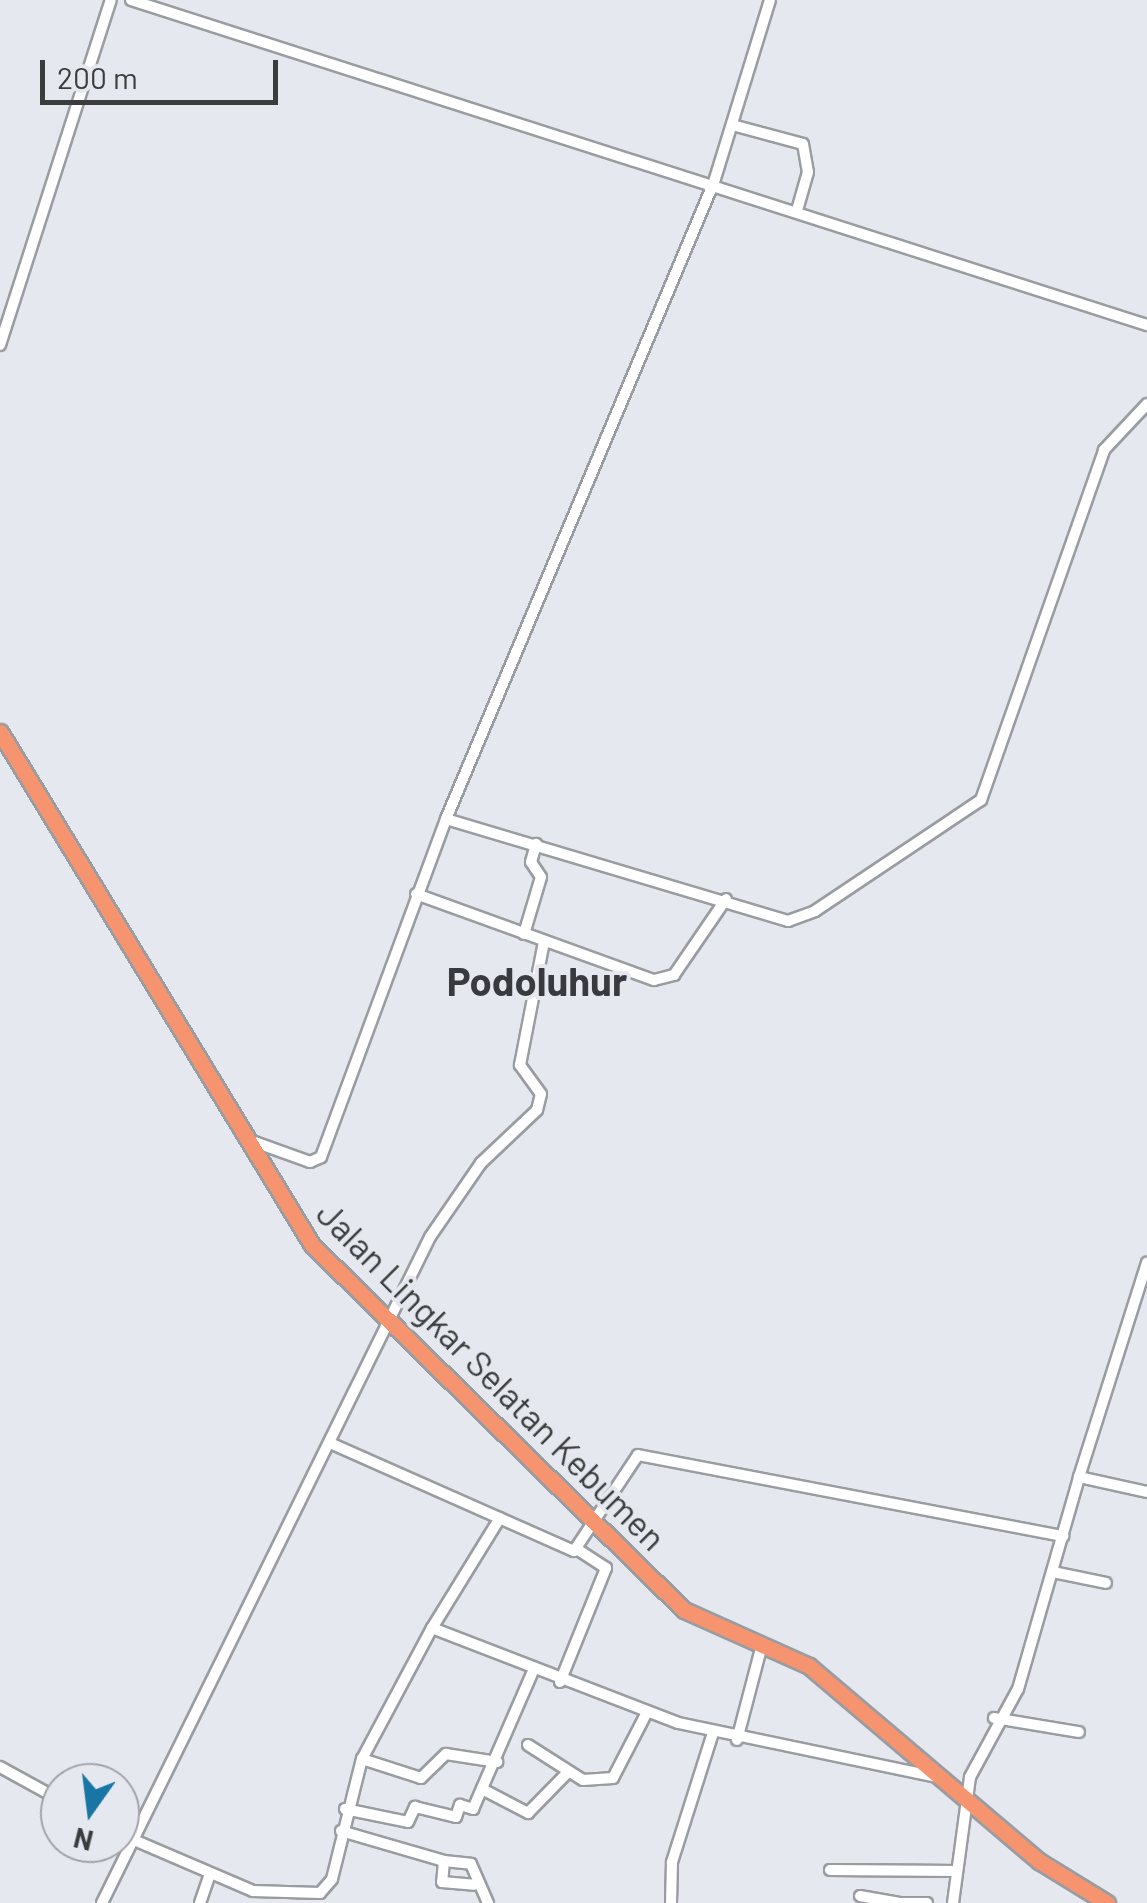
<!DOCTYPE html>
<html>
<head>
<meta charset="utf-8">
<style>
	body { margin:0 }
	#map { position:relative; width:1147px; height:1903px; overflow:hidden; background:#e5e8ee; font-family:Barlow,sans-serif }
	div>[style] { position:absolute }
	.roads { filter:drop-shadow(2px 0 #999ca1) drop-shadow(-2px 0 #999ca1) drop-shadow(0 2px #999ca1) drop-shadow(0 -2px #999ca1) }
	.minor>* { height:10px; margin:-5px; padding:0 5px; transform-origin:5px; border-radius:5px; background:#fff }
	.highway>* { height:15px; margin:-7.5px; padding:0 7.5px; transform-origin:7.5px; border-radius:7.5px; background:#f6946f }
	span { translate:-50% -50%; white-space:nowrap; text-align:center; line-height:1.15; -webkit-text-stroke:8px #e5e8ee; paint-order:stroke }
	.street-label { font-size:35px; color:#3b3c3e }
	.quarter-label { font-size:40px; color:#383a3f; font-weight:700 }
	.north { position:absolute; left:40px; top:1763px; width:100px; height:100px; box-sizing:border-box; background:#e5e8ee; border:2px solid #a1a3a8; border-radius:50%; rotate:194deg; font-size:28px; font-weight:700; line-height:40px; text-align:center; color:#3b3c3e }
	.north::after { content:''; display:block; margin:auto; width:35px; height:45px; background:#1975a3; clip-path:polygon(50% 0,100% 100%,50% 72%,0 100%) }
	.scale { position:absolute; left:40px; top:60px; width:238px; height:45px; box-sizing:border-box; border:5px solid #3b3c3e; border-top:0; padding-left:12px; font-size:30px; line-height:35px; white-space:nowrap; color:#3b3c3e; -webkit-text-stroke:8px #e5e8ee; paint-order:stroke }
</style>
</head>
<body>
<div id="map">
	<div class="roads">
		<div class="minor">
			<i style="left:131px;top:0;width:1067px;rotate:17.74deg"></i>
			<i style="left:736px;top:126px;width:69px;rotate:15deg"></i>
			<i style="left:803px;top:144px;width:28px;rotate:80deg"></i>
			<i style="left:808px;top:172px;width:40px;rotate:106deg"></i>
			<i style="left:0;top:345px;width:362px;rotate:-72.2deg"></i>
			<i style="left:446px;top:819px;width:357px;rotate:16.6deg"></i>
			<i style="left:788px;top:921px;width:29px;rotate:-20deg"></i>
			<i style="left:815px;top:911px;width:200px;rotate:-33.8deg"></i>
			<i style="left:981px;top:800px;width:371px;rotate:-70.6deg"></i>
			<i style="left:1104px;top:450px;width:63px;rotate:-46.9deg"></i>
			<i style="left:416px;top:894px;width:253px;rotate:19.9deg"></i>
			<i style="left:654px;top:980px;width:21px;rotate:-14deg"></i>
			<i style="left:674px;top:975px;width:92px;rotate:-55.6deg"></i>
			<i style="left:524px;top:934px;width:59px;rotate:-73.4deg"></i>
			<i style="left:541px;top:877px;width:18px;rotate:-124deg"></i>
			<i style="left:531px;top:862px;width:19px;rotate:-74deg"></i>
			<i style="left:249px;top:1140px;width:65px;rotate:19.8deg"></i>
			<i style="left:310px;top:1162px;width:12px;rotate:-24deg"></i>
			<i style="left:321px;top:1157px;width:360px;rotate:-69.7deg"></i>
			<i style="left:446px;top:819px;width:691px;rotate:-67.18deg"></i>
			<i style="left:714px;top:182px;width:190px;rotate:-72.9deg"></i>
			<i style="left:330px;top:1443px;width:267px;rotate:23.9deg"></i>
			<i style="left:574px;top:1551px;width:115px;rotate:-56.3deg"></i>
			<i style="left:638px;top:1455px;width:433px;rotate:10.8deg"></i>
			<i style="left:1079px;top:1477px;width:225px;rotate:-72.4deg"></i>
			<i style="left:1053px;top:1572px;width:54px;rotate:11.7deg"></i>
			<i style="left:432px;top:1628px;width:129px;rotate:-58.3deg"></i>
			<i style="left:560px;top:1682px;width:123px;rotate:-68deg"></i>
			<i style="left:606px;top:1568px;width:33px;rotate:-147deg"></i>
			<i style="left:994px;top:1718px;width:86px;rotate:9.4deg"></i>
			<i style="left:737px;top:1740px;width:98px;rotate:-75.3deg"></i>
			<i style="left:528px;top:1745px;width:65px;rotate:32.5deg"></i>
			<i style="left:583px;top:1780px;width:30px;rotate:-4deg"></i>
			<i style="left:613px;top:1778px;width:72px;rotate:-62.7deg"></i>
			<i style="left:362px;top:1759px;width:62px;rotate:17.9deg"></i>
			<i style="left:421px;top:1778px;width:35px;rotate:-44deg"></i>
			<i style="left:446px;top:1754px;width:52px;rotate:8.9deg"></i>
			<i style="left:0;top:1767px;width:68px;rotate:28.8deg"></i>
			<i style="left:484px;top:1790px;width:50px;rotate:27.6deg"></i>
			<i style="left:528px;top:1813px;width:56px;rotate:-45.7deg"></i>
			<i style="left:345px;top:1809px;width:64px;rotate:11.7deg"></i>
			<i style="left:408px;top:1822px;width:17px;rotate:-65deg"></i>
			<i style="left:415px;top:1807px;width:42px;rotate:13.7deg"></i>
			<i style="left:456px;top:1817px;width:13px;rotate:-72deg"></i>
			<i style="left:460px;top:1805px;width:14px;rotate:17deg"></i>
			<i style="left:473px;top:1809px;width:150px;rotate:-66.5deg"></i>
			<i style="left:341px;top:1831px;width:107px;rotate:16.2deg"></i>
			<i style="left:444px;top:1861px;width:21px;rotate:95deg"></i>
			<i style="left:442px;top:1882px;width:32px;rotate:5deg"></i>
			<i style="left:120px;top:1834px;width:145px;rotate:23.2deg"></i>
			<i style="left:253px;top:1891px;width:67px;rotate:1.7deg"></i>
			<i style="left:320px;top:1893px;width:18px;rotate:-49deg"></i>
			<i style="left:332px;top:1879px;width:124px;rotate:-76deg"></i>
			<i style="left:362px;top:1759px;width:149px;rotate:-61.9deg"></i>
			<i style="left:432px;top:1628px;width:264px;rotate:21.1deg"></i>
			<i style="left:678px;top:1723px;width:265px;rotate:11.8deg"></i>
			<i style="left:444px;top:1861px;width:27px;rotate:6deg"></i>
			<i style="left:471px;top:1864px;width:43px;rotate:66.4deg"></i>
			<i style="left:830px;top:1870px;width:127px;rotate:0.5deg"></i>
			<i style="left:860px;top:1896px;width:39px;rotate:10deg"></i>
			<i style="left:102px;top:1903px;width:742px;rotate:-63.78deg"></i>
			<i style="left:430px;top:1237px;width:90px;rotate:-55.4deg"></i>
			<i style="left:481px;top:1163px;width:77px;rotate:-43.4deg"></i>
			<i style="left:537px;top:1110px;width:16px;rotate:-76deg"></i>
			<i style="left:541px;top:1094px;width:36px;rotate:-126deg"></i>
			<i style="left:520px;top:1065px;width:126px;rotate:-79deg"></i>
			<i style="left:200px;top:1903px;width:31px;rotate:-71deg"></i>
			<i style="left:671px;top:1903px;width:41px;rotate:-88.6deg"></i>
			<i style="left:672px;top:1862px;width:135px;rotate:-72.4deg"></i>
			<i style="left:898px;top:1903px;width:29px"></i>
			<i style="left:953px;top:1903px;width:127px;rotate:-82.3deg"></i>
			<i style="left:970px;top:1777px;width:100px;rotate:-61.4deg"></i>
			<i style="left:1018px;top:1689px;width:221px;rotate:-73.9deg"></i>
			<i style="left:1079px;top:1477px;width:70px;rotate:12.4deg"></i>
		</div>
		<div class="highway">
			<i style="left:0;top:732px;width:600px;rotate:58.69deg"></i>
			<i style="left:312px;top:1245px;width:521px;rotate:44.46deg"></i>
			<i style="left:684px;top:1610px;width:137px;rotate:24.1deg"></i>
			<i style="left:809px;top:1666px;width:302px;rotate:40.3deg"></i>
			<i style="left:1039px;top:1861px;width:80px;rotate:31.7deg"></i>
		</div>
	</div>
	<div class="street-label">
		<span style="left:492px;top:1375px;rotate:45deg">Jalan Lingkar Selatan Kebumen</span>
	</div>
	<div class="quarter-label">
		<span style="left:537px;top:980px">Podoluhur</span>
	</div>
	<div class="north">N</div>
	<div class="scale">200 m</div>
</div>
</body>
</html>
